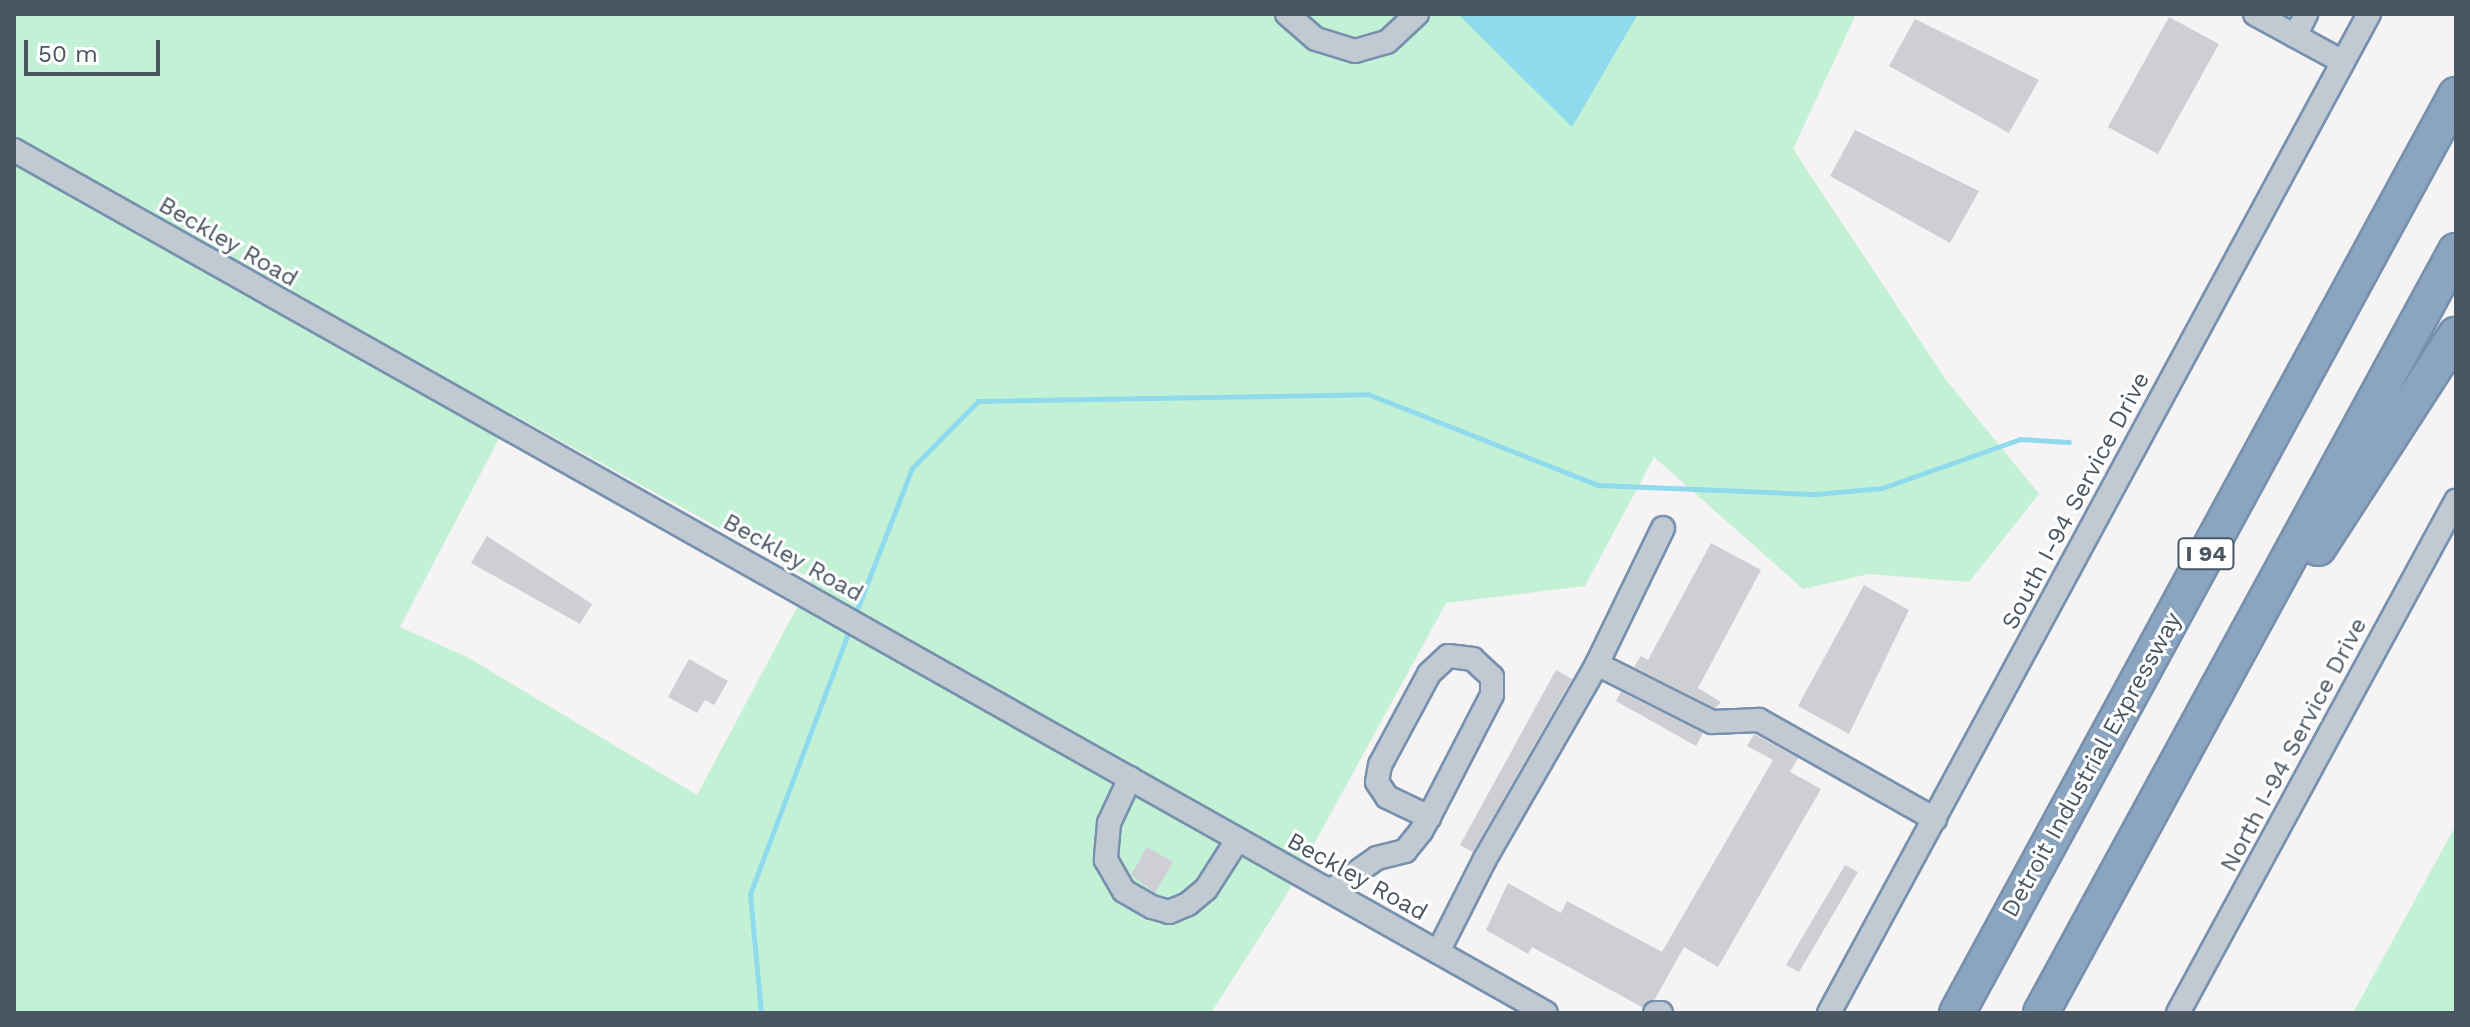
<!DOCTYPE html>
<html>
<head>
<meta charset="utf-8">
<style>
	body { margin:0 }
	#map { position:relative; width:2470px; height:1027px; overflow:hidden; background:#f5f3f3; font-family:"Work Sans",sans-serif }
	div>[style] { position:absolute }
	.green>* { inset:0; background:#c3f1d5 }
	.water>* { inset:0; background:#90daee }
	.stream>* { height:5px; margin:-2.5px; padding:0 2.5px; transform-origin:2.5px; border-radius:2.5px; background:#90daee }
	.building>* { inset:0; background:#cdcfd5 }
	.roads { filter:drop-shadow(2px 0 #7690ad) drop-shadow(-2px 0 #7690ad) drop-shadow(0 2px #7690ad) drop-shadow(0 -2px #7690ad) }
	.minor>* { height:22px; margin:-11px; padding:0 11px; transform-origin:11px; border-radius:11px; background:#c1cad2 }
	.highway>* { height:34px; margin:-17px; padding:0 17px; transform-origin:17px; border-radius:17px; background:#8ba5c1 }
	span { translate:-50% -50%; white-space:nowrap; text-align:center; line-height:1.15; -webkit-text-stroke:6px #fff; paint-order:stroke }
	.shield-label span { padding:2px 6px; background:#fff; border:2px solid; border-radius:6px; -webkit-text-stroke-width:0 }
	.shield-label { font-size:22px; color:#4a5661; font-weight:700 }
	.street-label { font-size:24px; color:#4a5661 }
	.frame { position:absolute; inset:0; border:16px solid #4a5661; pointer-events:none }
	.scale { position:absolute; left:24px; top:40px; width:136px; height:36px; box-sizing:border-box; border:4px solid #4a5661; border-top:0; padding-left:10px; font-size:24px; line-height:28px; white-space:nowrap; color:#4a5661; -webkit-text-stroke:6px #fff; paint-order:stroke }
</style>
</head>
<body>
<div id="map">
	<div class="green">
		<i style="clip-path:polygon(evenodd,14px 14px,1856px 14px,1793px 149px,1946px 380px,2039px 494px,1969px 582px,1869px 574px,1803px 589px,1654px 457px,1585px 586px,1446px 603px,1284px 899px,1211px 1013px,14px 1013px,14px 14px,512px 414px,812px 579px,697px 795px,469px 658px,400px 627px,512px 414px)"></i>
		<i style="clip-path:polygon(2456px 825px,2456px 1013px,2353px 1013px)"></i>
	</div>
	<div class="water">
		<i style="clip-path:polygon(1458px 14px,1638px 14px,1572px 127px)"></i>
	</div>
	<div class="stream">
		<i style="left:854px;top:617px;width:160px;rotate:-68.7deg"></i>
		<i style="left:912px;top:468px;width:94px;rotate:-45.4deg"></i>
		<i style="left:978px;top:401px;width:390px;rotate:-1deg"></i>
		<i style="left:1368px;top:394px;width:247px;rotate:21.6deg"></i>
		<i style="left:1598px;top:485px;width:218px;rotate:2.4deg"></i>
		<i style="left:1816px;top:494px;width:66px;rotate:-5.2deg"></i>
		<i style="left:1882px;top:488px;width:146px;rotate:-19.5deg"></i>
		<i style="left:2020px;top:439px;width:49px;rotate:3.5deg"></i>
		<i style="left:761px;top:1013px;width:120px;rotate:-95.3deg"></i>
		<i style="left:750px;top:894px;width:286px;rotate:-69.4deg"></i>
	</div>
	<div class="building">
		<i style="clip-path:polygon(2169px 17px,2219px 44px,2158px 154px,2108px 127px)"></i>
		<i style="clip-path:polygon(1915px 19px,2039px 80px,2009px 133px,1889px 66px)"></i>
		<i style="clip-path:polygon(1855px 130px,1979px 191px,1950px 243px,1830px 176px)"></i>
		<i style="clip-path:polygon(487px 536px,592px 604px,580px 624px,471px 563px)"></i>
		<i style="clip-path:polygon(1711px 543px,1761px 570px,1698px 688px,1721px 702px,1715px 708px,1634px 667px,1641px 656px,1648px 660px)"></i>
		<i style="clip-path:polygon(1864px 585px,1909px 610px,1849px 734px,1798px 706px)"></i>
		<i style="clip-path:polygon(689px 659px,728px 681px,714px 705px,705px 700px,697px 713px,668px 697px)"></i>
		<i style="clip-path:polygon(1556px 670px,1572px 679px,1473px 852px,1460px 845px)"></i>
		<i style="clip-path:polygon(1621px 692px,1703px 733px,1696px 746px,1616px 701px)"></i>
		<i style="clip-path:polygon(1754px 734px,1798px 758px,1790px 772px,1821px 789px,1718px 967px,1684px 947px,1655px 999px,1642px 1007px,1532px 947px,1528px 954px,1486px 930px,1508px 883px,1561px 913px,1567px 901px,1662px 952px,1773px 760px,1747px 746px)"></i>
		<i style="clip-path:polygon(1147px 847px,1173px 862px,1155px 893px,1131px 875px)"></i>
		<i style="clip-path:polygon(1845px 865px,1858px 872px,1799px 972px,1786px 965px)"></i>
	</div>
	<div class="roads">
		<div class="minor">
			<i style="left:1287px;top:14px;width:38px;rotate:41deg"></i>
			<i style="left:1316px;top:39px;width:41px;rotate:17.1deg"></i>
			<i style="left:1355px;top:51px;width:33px;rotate:-16deg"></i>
			<i style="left:1387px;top:42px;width:41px;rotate:-43deg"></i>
			<i style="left:2255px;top:14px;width:100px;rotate:28.6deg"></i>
			<i style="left:2295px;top:36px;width:25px;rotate:-63deg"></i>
			<i style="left:14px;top:150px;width:1758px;rotate:29.39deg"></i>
			<i style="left:1597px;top:664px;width:129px;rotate:26.8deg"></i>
			<i style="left:1712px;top:722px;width:47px;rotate:-2.4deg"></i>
			<i style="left:1759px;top:720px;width:202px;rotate:29.4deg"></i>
			<i style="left:1130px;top:778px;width:50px;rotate:115deg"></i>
			<i style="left:1109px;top:823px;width:37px;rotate:95deg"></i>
			<i style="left:1106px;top:860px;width:36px;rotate:60deg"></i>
			<i style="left:1124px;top:891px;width:32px;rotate:30deg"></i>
			<i style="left:1152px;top:907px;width:18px;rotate:16deg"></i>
			<i style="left:1169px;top:912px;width:21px;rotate:-23deg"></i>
			<i style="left:1188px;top:904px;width:23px;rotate:-40deg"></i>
			<i style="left:1206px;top:889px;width:59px;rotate:-57.4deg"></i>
			<i style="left:1330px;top:891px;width:57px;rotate:-35.1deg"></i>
			<i style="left:1377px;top:858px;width:29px;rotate:-14deg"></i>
			<i style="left:1405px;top:851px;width:26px;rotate:-51deg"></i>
			<i style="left:1421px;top:831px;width:16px;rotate:-60deg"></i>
			<i style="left:1429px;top:817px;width:137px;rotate:-62.7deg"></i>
			<i style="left:1492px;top:695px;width:18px;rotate:-90deg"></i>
			<i style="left:1492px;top:677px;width:26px;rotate:-137deg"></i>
			<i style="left:1473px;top:659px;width:25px;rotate:-173deg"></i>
			<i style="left:1448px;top:656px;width:26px;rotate:137deg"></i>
			<i style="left:1429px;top:674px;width:103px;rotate:118.3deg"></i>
			<i style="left:1380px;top:765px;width:17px;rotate:100deg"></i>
			<i style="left:1377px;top:782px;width:18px;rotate:56deg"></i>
			<i style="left:1387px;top:797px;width:47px;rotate:25.5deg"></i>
			<i style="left:1438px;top:952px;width:104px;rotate:-63.2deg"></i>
			<i style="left:1485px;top:859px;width:225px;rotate:-60.1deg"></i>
			<i style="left:1597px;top:664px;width:151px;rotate:-64.1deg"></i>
			<i style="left:1655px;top:1013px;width:6px"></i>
			<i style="left:1829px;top:1013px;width:1136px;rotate:-61.61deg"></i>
			<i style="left:2178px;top:1013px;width:583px;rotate:-61.5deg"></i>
		</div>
		<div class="highway">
			<i style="left:2318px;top:548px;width:254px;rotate:-57.1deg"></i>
			<i style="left:1957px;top:1013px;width:1045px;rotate:-61.47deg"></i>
			<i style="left:2041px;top:1013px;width:868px;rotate:-61.43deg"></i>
		</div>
	</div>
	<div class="shield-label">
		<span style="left:2206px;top:554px">I 94</span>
	</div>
	<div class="street-label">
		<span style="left:228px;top:242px;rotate:30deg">Beckley Road</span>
		<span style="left:2076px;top:501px;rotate:-62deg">South I-94 Service Drive</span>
		<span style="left:793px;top:558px;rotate:29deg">Beckley Road</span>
		<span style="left:2294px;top:745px;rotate:-62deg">North I-94 Service Drive</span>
		<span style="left:2092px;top:765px;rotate:-61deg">Detroit Industrial Expressway</span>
		<span style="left:1357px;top:877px;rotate:29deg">Beckley Road</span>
	</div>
	<div class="frame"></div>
	<div class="scale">50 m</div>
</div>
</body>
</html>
